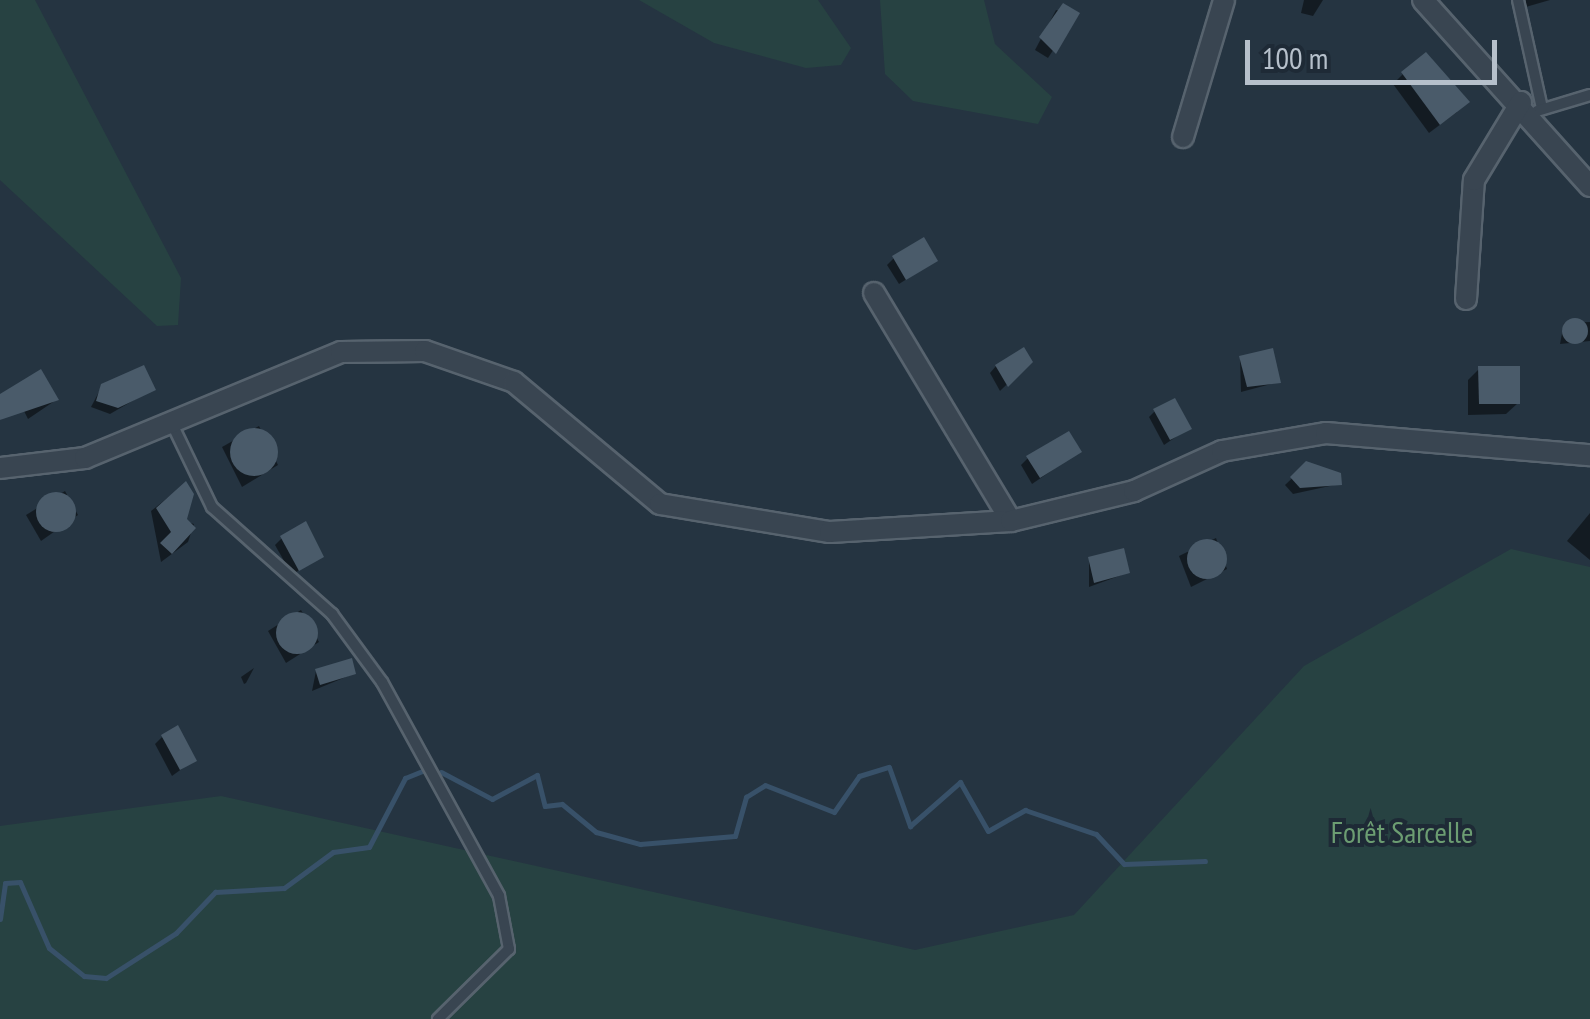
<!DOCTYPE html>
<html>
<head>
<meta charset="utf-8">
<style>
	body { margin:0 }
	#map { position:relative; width:1590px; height:1019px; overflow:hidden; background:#253441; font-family:"PT Sans Narrow",sans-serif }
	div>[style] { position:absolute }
	.green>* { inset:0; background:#274242 }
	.shadow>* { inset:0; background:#0007 }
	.stream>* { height:5px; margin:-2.5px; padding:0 2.5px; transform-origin:2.5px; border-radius:2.5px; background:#385169 }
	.building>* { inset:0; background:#4a5b6a }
	.round { border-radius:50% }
	.roads { filter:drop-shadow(2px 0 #57636e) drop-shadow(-2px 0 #57636e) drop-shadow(0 2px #57636e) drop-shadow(0 -2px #57636e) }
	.service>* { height:10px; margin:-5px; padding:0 5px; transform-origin:5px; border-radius:5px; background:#394551 }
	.minor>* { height:20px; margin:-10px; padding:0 10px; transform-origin:10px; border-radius:10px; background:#394551 }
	span { translate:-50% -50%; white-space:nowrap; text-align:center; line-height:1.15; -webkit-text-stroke:8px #1e2a36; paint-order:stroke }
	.park-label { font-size:30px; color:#6c9d72 }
	.scale { position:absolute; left:1245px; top:40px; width:252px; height:45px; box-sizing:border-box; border:5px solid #b6c0cb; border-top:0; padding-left:12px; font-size:30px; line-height:35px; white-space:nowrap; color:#b6c0cb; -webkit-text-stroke:8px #1e2a36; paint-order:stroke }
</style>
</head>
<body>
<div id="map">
	<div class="green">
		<i style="clip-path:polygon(0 0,35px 0,181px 278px,178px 325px,157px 326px,0 180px)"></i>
		<i style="clip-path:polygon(639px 0,818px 0,851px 48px,841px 65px,806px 68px,714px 43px)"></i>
		<i style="clip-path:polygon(880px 0,984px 0,995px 44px,1052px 97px,1038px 124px,913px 101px,885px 74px)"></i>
		<i style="clip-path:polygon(1511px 549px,1590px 567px,1590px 1019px,0 1019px,0 826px,221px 796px,915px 950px,1074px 915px,1304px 666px)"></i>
	</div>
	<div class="shadow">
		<i style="clip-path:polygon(1304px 0,1323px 0,1313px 16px,1301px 13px)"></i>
		<i style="clip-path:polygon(1520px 0,1550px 0,1522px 8px)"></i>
		<i style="clip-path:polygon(1056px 10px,1076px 15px,1048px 58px,1035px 50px)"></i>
		<i style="clip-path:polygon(1403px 74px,1457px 112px,1429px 133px,1393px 84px)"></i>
		<i style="clip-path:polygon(894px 258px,935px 261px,899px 284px,887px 265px)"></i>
		<i style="clip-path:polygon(1590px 322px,1590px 341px,1560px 344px,1564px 323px)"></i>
		<i style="clip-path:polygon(1240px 358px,1279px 382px,1241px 392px)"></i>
		<i style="clip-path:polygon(1030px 362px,1000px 391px,990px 373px,996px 366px)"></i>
		<i style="clip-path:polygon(1479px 369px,1518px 403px,1506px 414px,1468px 415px,1468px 380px)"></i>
		<i style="clip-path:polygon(102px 386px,153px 389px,110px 414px,91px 407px)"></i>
		<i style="clip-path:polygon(0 394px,56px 400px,28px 419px,22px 407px,0 420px)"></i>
		<i style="clip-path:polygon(1155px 411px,1189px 428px,1164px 445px,1149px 417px)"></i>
		<i style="clip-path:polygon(259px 426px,278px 465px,242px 487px,222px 447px)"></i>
		<i style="clip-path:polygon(1079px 452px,1032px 484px,1021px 465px,1028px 458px)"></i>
		<i style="clip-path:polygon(1307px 464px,1339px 484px,1293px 494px,1285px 485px)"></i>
		<i style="clip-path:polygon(185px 484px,184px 521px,194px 524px,188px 542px,161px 562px,151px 511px)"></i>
		<i style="clip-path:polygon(65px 491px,78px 515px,41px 541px,26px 515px)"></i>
		<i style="clip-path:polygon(1590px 513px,1590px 560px,1567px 541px)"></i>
		<i style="clip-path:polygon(282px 538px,320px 556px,292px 575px,275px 545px)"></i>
		<i style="clip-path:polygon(1216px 538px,1227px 569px,1191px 587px,1179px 556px)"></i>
		<i style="clip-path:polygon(1089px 559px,1127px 573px,1089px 587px)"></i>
		<i style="clip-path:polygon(301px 610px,319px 642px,286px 663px,268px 631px)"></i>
		<i style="clip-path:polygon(254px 668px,246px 683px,244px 684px,241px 677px)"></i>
		<i style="clip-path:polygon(316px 671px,353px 674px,312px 691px)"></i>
		<i style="clip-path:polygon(162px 737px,194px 760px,172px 776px,155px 744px)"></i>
	</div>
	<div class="stream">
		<i style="left:441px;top:772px;width:58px;rotate:27.9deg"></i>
		<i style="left:492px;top:799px;width:51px;rotate:-28.1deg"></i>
		<i style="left:537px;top:775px;width:32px;rotate:76deg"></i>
		<i style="left:545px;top:806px;width:17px;rotate:-7deg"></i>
		<i style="left:562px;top:804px;width:44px;rotate:39.5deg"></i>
		<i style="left:596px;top:832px;width:46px;rotate:15.3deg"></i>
		<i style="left:640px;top:844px;width:95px;rotate:-4.8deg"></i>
		<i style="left:735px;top:836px;width:41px;rotate:-74.2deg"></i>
		<i style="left:746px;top:797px;width:22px;rotate:-32deg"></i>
		<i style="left:765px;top:785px;width:74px;rotate:21.4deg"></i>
		<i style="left:834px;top:812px;width:44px;rotate:-55.2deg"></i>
		<i style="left:859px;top:776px;width:31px;rotate:-17deg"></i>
		<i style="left:889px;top:767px;width:63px;rotate:70.4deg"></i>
		<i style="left:910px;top:826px;width:67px;rotate:-41.3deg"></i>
		<i style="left:960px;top:782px;width:56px;rotate:60.3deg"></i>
		<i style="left:988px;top:831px;width:43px;rotate:-29.6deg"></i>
		<i style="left:1025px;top:810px;width:75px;rotate:18.7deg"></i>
		<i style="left:1096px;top:834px;width:41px;rotate:47deg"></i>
		<i style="left:1124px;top:864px;width:81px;rotate:-2.1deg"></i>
		<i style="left:0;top:919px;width:36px;rotate:-82deg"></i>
		<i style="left:5px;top:883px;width:15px;rotate:-4deg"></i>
		<i style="left:20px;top:882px;width:72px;rotate:66.3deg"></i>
		<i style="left:49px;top:948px;width:45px;rotate:38.7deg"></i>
		<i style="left:84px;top:976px;width:22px;rotate:5deg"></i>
		<i style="left:106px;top:978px;width:83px;rotate:-32.7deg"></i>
		<i style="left:176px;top:933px;width:57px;rotate:-46.4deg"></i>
		<i style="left:215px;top:892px;width:69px;rotate:-3.3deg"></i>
		<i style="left:284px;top:888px;width:61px;rotate:-36.3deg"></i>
		<i style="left:333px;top:852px;width:36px;rotate:-8deg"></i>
		<i style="left:369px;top:847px;width:78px;rotate:-62.4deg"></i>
		<i style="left:405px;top:778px;width:24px;rotate:-22deg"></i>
	</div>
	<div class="building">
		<i style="clip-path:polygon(1063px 3px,1080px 13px,1056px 54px,1039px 37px)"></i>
		<i style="clip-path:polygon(1426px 52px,1470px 102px,1440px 125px,1401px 72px)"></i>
		<i style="clip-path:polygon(924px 237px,938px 261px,906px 280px,892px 256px)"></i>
		<i class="round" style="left:1562px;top:318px;width:26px;height:26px"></i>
		<i style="clip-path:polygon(1024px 347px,1033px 362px,1008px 387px,995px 365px)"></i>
		<i style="clip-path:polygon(1273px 348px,1281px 383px,1247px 387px,1239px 356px)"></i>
		<i style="clip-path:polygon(144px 365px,156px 390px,118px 408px,96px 401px,101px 384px)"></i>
		<i style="clip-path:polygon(1478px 366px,1520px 366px,1520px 404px,1479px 404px)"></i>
		<i style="clip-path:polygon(41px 369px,59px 400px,0 420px,0 394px)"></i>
		<i style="clip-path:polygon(1175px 398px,1192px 429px,1170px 440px,1153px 409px)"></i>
		<i class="round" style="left:230px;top:428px;width:48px;height:48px"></i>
		<i style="clip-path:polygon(1069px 431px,1082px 452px,1040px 478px,1026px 456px)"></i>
		<i style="clip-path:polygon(1306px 461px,1341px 473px,1342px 485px,1300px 488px,1290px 477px)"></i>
		<i style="clip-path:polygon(186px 481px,194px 494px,187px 519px,196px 528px,172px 554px,160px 543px,171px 532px,156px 508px)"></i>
		<i class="round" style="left:36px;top:492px;width:40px;height:40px"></i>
		<i style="clip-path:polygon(306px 521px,324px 557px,299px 571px,280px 536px)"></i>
		<i class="round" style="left:1187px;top:539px;width:40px;height:40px"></i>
		<i style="clip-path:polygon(1124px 548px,1130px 573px,1094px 583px,1088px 557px)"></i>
		<i class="round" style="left:276px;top:612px;width:42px;height:42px"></i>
		<i style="clip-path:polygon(352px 658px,356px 674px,320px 685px,315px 669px)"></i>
		<i style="clip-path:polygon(178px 725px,197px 761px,180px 770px,161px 735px)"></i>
	</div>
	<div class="roads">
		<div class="service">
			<i style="left:1518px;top:0;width:111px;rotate:77.5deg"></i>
			<i style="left:1537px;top:111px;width:55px;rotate:-16.8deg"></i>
			<i style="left:173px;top:426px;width:90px;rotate:64.3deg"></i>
			<i style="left:212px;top:507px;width:161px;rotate:41.7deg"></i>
			<i style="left:332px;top:614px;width:84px;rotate:53.7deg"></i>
			<i style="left:382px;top:682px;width:244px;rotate:61.3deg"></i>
			<i style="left:499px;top:896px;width:54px;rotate:79.3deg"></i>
			<i style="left:509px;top:949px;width:100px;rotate:135.4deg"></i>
		</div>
		<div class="minor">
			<i style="left:1423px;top:0;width:250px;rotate:48.1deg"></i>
			<i style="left:1183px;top:137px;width:143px;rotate:-73.3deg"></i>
			<i style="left:874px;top:293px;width:266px;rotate:59deg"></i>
			<i style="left:1466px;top:299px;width:119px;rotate:-86.2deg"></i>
			<i style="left:1474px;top:180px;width:91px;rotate:-58.9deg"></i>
			<i style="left:0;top:468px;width:86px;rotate:-6.7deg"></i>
			<i style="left:85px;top:458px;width:277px;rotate:-22.5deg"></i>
			<i style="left:341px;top:352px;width:84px;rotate:-0.7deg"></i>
			<i style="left:425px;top:351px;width:94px;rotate:19.2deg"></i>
			<i style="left:514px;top:382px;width:190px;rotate:39.9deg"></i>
			<i style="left:660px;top:504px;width:172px;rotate:9.4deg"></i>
			<i style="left:830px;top:532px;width:181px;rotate:-3.5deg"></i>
			<i style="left:1011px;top:521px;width:127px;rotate:-13.7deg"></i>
			<i style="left:1134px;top:491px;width:97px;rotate:-24.4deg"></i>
			<i style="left:1222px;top:451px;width:106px;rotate:-9.8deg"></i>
			<i style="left:1326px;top:433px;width:265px;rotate:4.8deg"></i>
		</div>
	</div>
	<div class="park-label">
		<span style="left:1402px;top:832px">Forêt Sarcelle</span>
	</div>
	<div class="scale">100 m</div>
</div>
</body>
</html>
